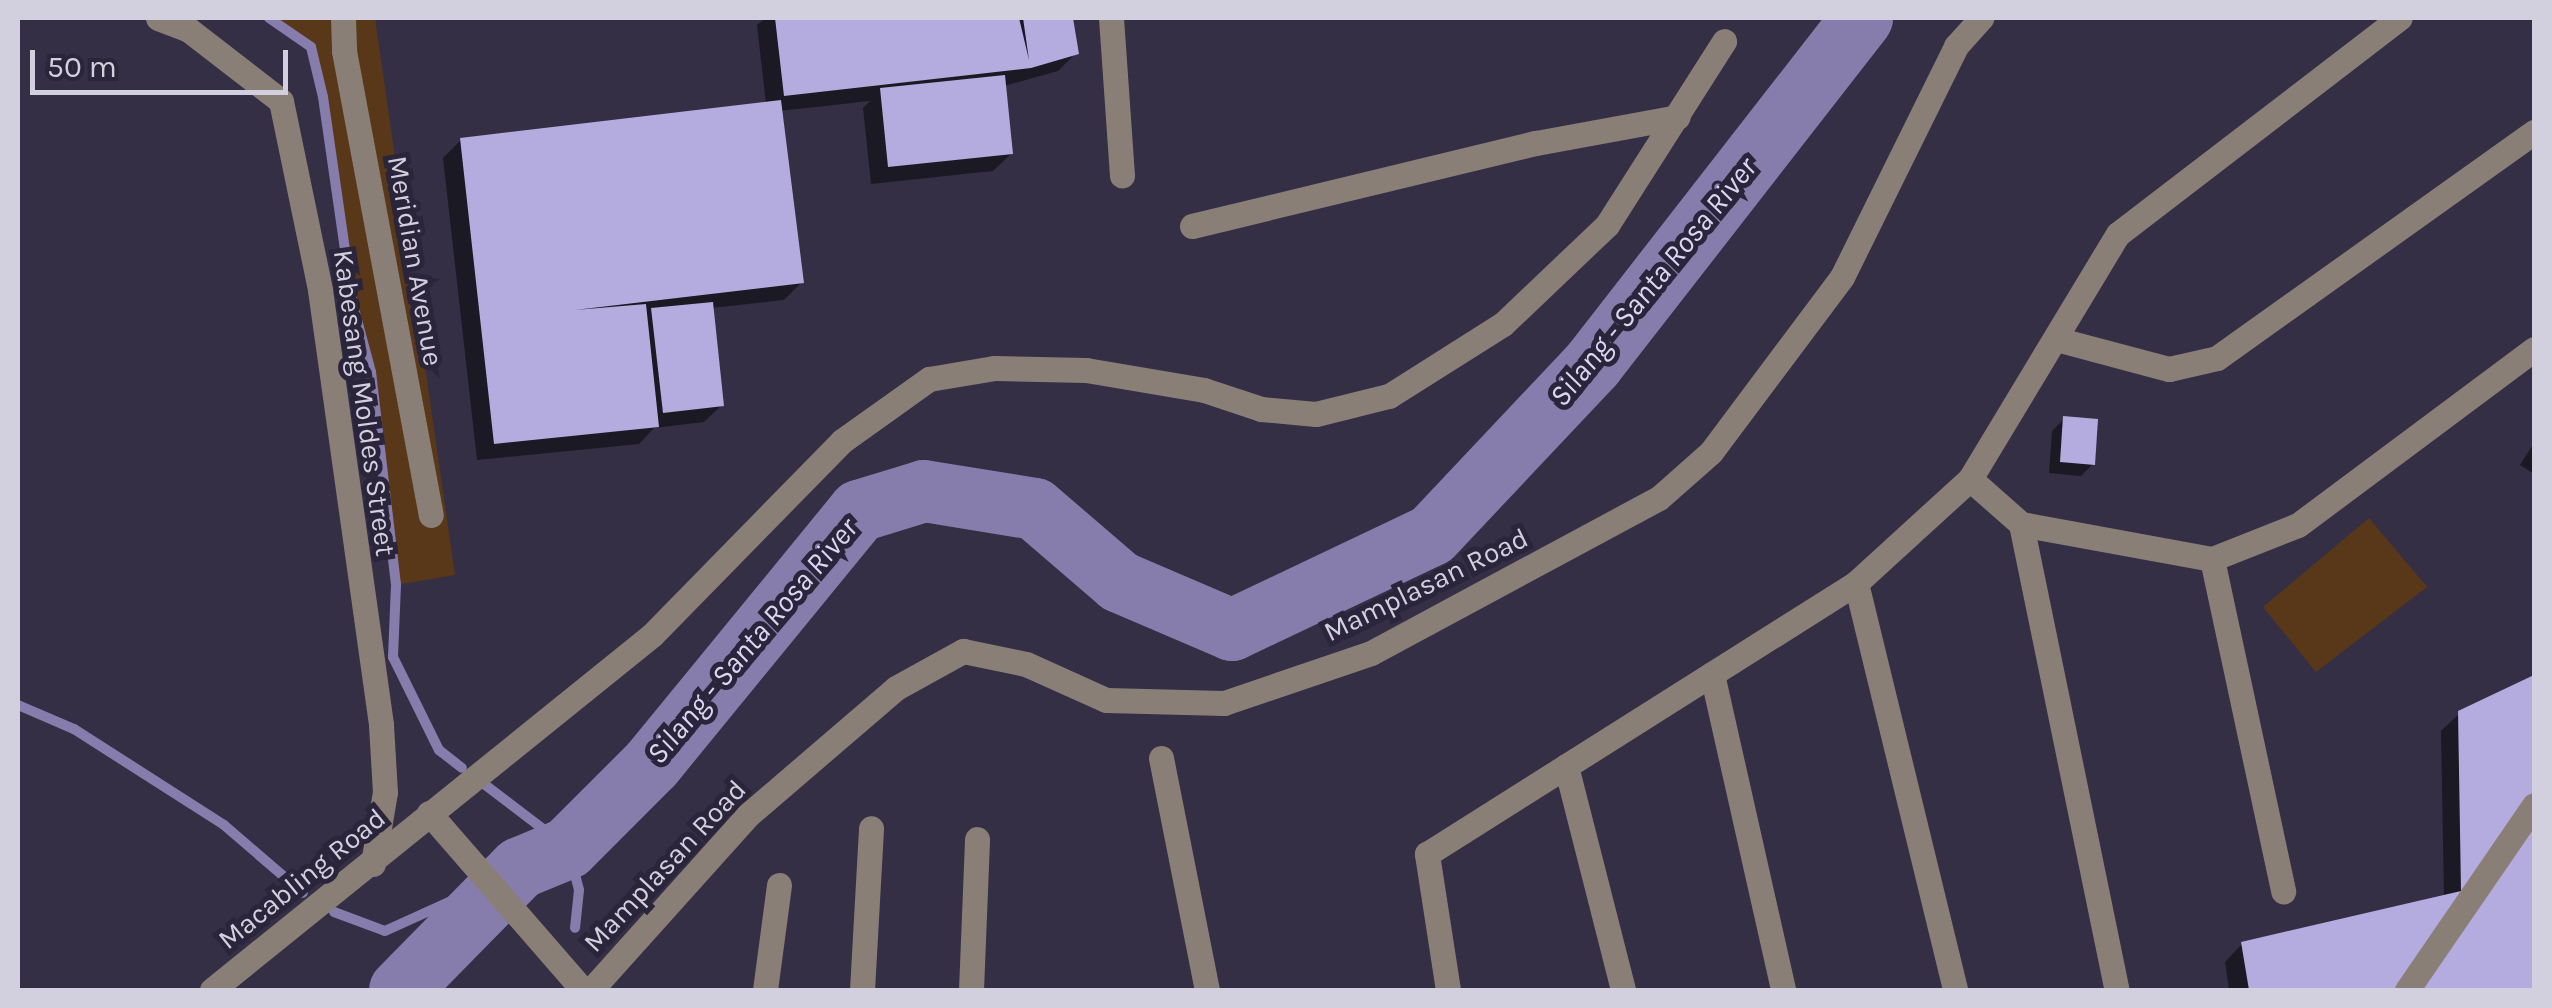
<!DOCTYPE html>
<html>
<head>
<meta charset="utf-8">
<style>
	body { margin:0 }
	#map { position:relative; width:2552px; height:1008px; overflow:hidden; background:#342f45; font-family:Karla,sans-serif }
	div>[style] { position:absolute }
	.green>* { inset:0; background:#593819 }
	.shadow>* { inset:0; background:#0007 }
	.stream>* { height:10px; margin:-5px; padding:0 5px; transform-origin:5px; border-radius:5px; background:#877dad }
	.river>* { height:62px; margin:-31px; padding:0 31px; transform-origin:31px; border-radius:31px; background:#877dad }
	.building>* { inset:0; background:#b4abde }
	.minor>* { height:25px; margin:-12.5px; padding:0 12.5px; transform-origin:12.5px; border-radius:12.5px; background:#8a7f77 }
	span { translate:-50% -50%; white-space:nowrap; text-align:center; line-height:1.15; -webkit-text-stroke:10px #2a253a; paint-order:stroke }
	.street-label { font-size:28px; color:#d2d0de }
	.water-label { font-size:30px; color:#dbd6f4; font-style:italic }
	.frame { position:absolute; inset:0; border:20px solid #d2d0de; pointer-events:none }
	.scale { position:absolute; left:30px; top:50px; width:258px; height:45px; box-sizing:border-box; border:5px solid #d2d0de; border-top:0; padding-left:12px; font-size:30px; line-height:35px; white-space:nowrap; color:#d2d0de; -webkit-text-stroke:8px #2a253a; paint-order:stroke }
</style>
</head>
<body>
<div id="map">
	<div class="green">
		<i style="clip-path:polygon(269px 18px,375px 18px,455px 575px,396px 585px,311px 47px)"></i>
		<i style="clip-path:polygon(2369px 518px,2427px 587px,2316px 672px,2263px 607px)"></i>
	</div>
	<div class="shadow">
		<i style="clip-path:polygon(765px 18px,1071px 18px,1076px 53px,1058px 71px,1004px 86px,1011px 154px,993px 171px,871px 184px,863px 108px,870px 101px,780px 111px,802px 282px,784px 300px,711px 308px,722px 405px,704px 422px,654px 428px,639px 444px,477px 460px,443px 158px,461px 140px,766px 104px,757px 25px)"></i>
		<i style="clip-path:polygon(2064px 419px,2093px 464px,2081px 476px,2049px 473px,2052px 431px)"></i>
		<i style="clip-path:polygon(2534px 443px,2534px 474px,2520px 465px)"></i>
		<i style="clip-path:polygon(2534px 677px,2534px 990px,2229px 990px,2225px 962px,2242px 944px,2444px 898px,2441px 731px,2460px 713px)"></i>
	</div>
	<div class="stream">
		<i style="left:269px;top:18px;width:51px;rotate:34.6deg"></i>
		<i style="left:311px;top:47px;width:51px;rotate:76.5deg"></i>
		<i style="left:323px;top:97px;width:210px;rotate:81.8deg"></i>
		<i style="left:353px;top:305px;width:69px;rotate:75deg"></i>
		<i style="left:371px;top:372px;width:214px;rotate:83.3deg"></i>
		<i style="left:396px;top:585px;width:72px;rotate:92.4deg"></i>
		<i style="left:393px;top:657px;width:104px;rotate:63.7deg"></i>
		<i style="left:439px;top:750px;width:29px;rotate:38deg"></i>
		<i style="left:18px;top:705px;width:61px;rotate:23.2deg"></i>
		<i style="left:74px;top:729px;width:178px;rotate:32.6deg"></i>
		<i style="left:224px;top:825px;width:104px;rotate:40.7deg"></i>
		<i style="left:484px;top:784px;width:106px;rotate:37.3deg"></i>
		<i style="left:568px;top:848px;width:43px;rotate:75.3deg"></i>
		<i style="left:579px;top:890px;width:38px;rotate:96deg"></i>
		<i style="left:334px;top:912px;width:54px;rotate:20.4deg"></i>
		<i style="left:385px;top:931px;width:201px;rotate:-24.4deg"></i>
	</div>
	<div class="river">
		<i style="left:400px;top:990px;width:171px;rotate:-45.5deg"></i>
		<i style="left:520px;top:868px;width:52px;rotate:-22.6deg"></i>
		<i style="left:568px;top:848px;width:119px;rotate:-45deg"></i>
		<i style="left:652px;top:764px;width:327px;rotate:-50.7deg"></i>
		<i style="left:859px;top:511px;width:68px;rotate:-17.1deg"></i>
		<i style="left:924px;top:491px;width:112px;rotate:9.2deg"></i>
		<i style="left:1035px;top:509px;width:112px;rotate:40.7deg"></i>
		<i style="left:1120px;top:582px;width:122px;rotate:23.2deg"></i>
		<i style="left:1232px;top:630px;width:221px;rotate:-25.4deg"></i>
		<i style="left:1432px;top:535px;width:235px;rotate:-46.7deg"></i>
		<i style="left:1593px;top:364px;width:438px;rotate:-52.1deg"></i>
	</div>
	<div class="building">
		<i style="clip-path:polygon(775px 18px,1019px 18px,1029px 60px,1023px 18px,1073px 18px,1079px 54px,1031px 68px,784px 96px)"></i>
		<i style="clip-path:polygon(1005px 75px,1013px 154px,888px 167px,880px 88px)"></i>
		<i style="clip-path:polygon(781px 100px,804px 283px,575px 310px,646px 304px,659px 427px,494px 444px,460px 138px)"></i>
		<i style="clip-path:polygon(713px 302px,724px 406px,663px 413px,651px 308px)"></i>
		<i style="clip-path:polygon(2063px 416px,2098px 419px,2095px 465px,2060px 462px)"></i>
		<i style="clip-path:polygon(2534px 675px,2534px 990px,2249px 990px,2241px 942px,2461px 891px,2458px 711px)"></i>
	</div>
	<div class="minor">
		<i style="left:158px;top:18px;width:33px;rotate:21deg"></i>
		<i style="left:189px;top:30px;width:116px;rotate:37.7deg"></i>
		<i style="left:281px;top:101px;width:193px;rotate:78.3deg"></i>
		<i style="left:320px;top:290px;width:439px;rotate:82deg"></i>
		<i style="left:381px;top:725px;width:67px;rotate:86.6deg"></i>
		<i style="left:385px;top:792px;width:73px;rotate:99.5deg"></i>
		<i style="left:343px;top:18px;width:33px;rotate:88deg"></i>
		<i style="left:344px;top:51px;width:472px;rotate:79.4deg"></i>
		<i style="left:1111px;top:18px;width:158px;rotate:86deg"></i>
		<i style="left:1192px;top:226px;width:354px;rotate:-13.6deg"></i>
		<i style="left:1536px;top:143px;width:144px;rotate:-10.4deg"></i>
		<i style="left:2056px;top:339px;width:117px;rotate:14.9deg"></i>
		<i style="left:2169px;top:369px;width:49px;rotate:-12.9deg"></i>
		<i style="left:2217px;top:358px;width:389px;rotate:-35.5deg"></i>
		<i style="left:1970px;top:479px;width:68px;rotate:41.4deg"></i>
		<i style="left:2021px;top:524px;width:476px;rotate:78.4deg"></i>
		<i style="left:2021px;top:524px;width:194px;rotate:10.4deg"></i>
		<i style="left:2212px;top:559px;width:92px;rotate:-21.6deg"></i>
		<i style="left:2298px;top:525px;width:294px;rotate:-36.7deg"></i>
		<i style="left:2212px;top:559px;width:340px;rotate:77.9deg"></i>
		<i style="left:1856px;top:583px;width:419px;rotate:76.3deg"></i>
		<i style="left:1712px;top:674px;width:324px;rotate:77.3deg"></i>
		<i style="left:1161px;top:758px;width:237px;rotate:78.8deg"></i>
		<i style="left:1566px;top:766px;width:231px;rotate:75.7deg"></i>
		<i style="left:429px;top:813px;width:235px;rotate:49deg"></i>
		<i style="left:212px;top:990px;width:565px;rotate:-38.9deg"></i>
		<i style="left:652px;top:635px;width:272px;rotate:-45.6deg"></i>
		<i style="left:842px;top:441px;width:107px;rotate:-35.5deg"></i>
		<i style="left:929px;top:379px;width:67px;rotate:-9.5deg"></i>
		<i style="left:995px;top:368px;width:91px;rotate:1.3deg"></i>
		<i style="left:1086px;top:370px;width:120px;rotate:9.6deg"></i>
		<i style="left:1204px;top:390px;width:60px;rotate:18.4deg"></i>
		<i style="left:1261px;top:409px;width:55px;rotate:5.2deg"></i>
		<i style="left:1316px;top:414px;width:75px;rotate:-13.9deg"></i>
		<i style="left:1389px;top:396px;width:135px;rotate:-32.3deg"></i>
		<i style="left:1503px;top:324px;width:144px;rotate:-43.6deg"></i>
		<i style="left:1607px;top:225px;width:218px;rotate:-57.5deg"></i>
		<i style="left:591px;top:990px;width:235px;rotate:-48.1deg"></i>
		<i style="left:748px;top:815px;width:195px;rotate:-40.6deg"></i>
		<i style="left:896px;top:688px;width:77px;rotate:-28.9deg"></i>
		<i style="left:963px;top:651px;width:64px;rotate:11.7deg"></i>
		<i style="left:1026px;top:664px;width:88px;rotate:24.2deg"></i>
		<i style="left:1106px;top:700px;width:118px;rotate:1.5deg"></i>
		<i style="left:1224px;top:703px;width:155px;rotate:-18.8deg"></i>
		<i style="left:1371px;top:653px;width:327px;rotate:-28.3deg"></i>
		<i style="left:1659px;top:498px;width:69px;rotate:-41.5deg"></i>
		<i style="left:1711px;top:452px;width:219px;rotate:-53.2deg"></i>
		<i style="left:1842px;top:277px;width:258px;rotate:-63.7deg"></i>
		<i style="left:1956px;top:46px;width:38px;rotate:-48deg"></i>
		<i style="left:765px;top:990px;width:106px;rotate:-82.4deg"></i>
		<i style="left:862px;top:990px;width:162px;rotate:-86.8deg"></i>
		<i style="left:971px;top:990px;width:151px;rotate:-87.7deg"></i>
		<i style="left:1448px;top:990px;width:138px;rotate:-98.8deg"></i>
		<i style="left:1427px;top:854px;width:507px;rotate:-32.28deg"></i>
		<i style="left:1856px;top:583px;width:154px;rotate:-42.4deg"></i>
		<i style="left:1970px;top:479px;width:286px;rotate:-58.9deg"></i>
		<i style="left:2118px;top:234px;width:355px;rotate:-37.5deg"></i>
		<i style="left:2407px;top:990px;width:224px;rotate:-55.5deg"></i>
	</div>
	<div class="street-label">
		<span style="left:415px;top:261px;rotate:80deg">Meridian Avenue</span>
		<span style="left:364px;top:403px;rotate:82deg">Kabesang Moldes Street</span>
		<span style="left:1426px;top:585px;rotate:-26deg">Mamplasan Road</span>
		<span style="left:665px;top:866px;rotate:-47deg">Mamplasan Road</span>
		<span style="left:302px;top:879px;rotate:-39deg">Macabling Road</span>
	</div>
	<div class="water-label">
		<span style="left:1653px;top:282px;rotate:-51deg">Silang - Santa Rosa River</span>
		<span style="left:752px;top:641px;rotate:-50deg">Silang - Santa Rosa River</span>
	</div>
	<div class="frame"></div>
	<div class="scale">50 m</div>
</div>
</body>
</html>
